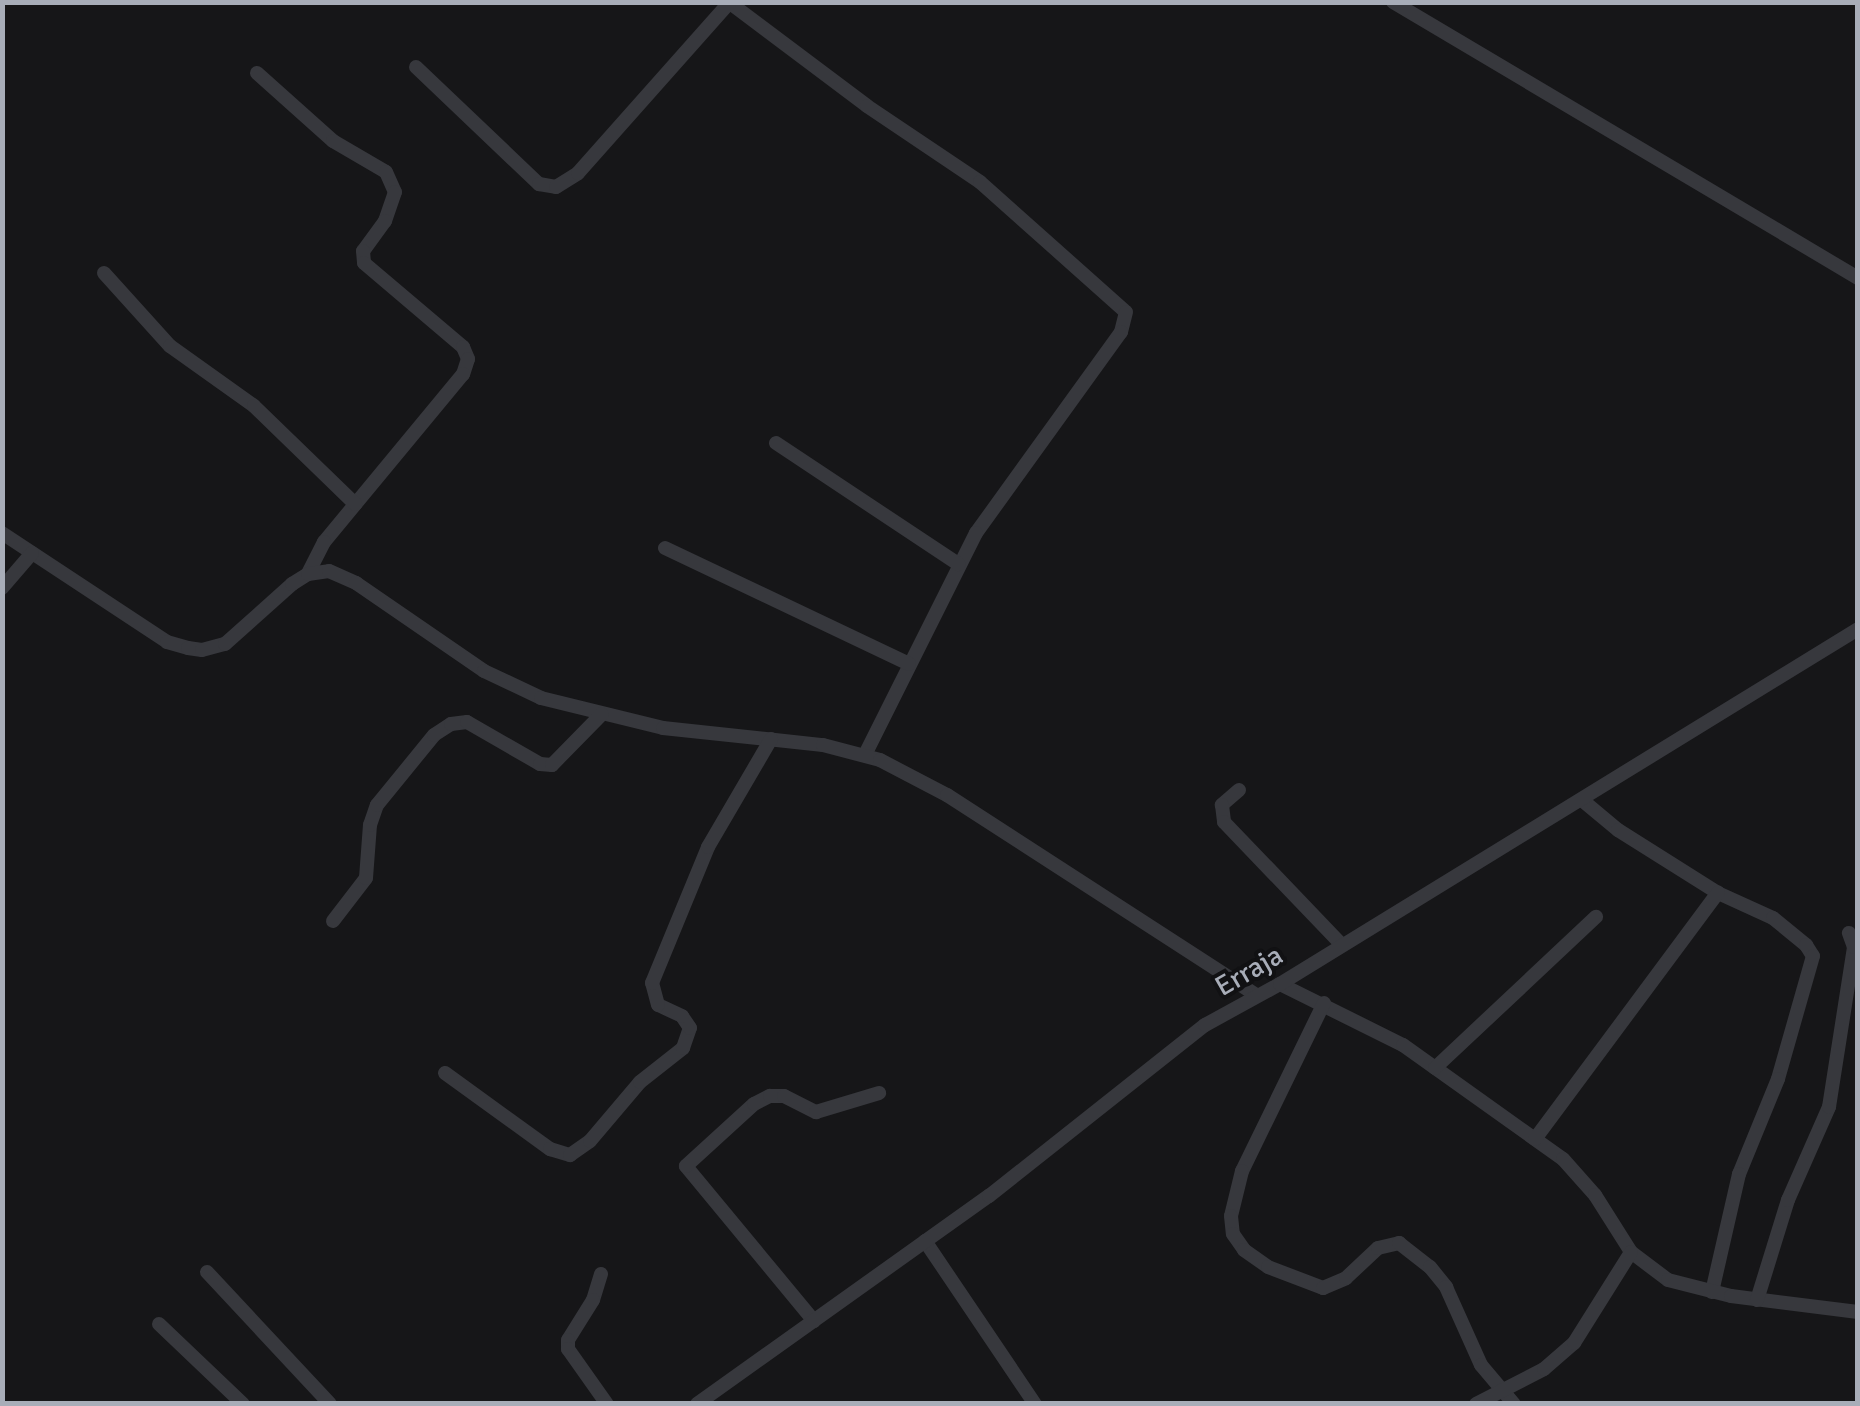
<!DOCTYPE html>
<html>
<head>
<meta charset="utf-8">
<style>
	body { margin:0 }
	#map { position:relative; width:1860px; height:1406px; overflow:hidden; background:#161618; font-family:Signika,sans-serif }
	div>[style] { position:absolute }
	.street>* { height:14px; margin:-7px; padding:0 7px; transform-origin:7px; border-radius:7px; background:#37383d }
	span { translate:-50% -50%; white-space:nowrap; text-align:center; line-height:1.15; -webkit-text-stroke:8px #111113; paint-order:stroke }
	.street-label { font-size:28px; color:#a8adb8 }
	.frame { position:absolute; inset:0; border:5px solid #a8adb8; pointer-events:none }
</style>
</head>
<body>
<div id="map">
	<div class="street">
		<i style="left:1393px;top:2px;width:541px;rotate:30.69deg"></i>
		<i style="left:730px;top:3px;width:171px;rotate:36.9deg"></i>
		<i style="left:867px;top:106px;width:136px;rotate:33.9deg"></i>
		<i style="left:980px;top:182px;width:195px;rotate:41.7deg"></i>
		<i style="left:1126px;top:312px;width:21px;rotate:104deg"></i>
		<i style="left:1121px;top:332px;width:248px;rotate:125.8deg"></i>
		<i style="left:976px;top:533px;width:248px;rotate:116.6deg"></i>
		<i style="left:416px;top:67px;width:170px;rotate:43.6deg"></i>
		<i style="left:539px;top:184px;width:17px;rotate:10deg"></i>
		<i style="left:556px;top:187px;width:26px;rotate:-32deg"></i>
		<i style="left:578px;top:173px;width:229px;rotate:-48.4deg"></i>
		<i style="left:257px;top:73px;width:102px;rotate:41.8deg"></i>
		<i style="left:333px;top:141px;width:61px;rotate:30.3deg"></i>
		<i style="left:386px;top:172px;width:22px;rotate:66deg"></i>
		<i style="left:395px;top:192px;width:31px;rotate:109deg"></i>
		<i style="left:385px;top:221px;width:37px;rotate:126deg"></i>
		<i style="left:363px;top:251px;width:12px;rotate:85deg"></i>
		<i style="left:364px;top:263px;width:130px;rotate:40.3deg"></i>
		<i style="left:463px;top:347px;width:13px;rotate:67deg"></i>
		<i style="left:468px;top:359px;width:16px;rotate:108deg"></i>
		<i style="left:463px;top:374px;width:218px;rotate:129.6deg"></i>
		<i style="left:324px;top:542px;width:36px;rotate:117deg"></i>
		<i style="left:104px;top:273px;width:98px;rotate:47.9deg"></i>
		<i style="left:170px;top:346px;width:103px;rotate:35.5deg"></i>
		<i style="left:254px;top:406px;width:141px;rotate:44.1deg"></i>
		<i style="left:776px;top:443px;width:219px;rotate:33.6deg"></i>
		<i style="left:2px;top:533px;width:198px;rotate:33.4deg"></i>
		<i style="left:167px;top:642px;width:22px;rotate:16deg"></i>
		<i style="left:188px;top:648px;width:14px;rotate:8deg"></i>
		<i style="left:202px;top:650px;width:24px;rotate:-15deg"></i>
		<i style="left:225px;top:644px;width:90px;rotate:-41.8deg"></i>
		<i style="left:292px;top:584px;width:19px;rotate:-32deg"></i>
		<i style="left:308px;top:574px;width:21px;rotate:-8deg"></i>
		<i style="left:329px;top:571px;width:30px;rotate:24deg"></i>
		<i style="left:356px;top:583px;width:155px;rotate:34.5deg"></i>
		<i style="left:484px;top:671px;width:63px;rotate:25.3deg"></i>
		<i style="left:541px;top:698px;width:126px;rotate:13.8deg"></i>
		<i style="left:663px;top:728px;width:161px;rotate:6.1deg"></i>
		<i style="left:823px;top:745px;width:59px;rotate:14.7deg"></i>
		<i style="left:880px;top:760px;width:76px;rotate:27.6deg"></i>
		<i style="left:947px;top:795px;width:368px;rotate:32.9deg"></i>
		<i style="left:665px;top:548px;width:270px;rotate:25.4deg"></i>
		<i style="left:2px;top:588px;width:46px;rotate:-49.4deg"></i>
		<i style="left:1239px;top:790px;width:23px;rotate:139deg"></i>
		<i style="left:1222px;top:805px;width:17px;rotate:83deg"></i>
		<i style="left:1224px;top:822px;width:169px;rotate:46.2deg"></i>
		<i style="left:1582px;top:800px;width:47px;rotate:39.8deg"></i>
		<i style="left:1618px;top:830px;width:118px;rotate:32.2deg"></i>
		<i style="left:1718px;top:893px;width:60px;rotate:24.4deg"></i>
		<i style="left:1773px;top:918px;width:43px;rotate:39.3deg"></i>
		<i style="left:1806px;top:945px;width:13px;rotate:58deg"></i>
		<i style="left:1813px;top:956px;width:128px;rotate:105.9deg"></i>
		<i style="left:1778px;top:1079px;width:103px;rotate:112.3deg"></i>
		<i style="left:1739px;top:1174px;width:121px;rotate:102.9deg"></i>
		<i style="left:333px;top:921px;width:54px;rotate:-52.5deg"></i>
		<i style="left:366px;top:878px;width:53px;rotate:-85.7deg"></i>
		<i style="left:370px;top:825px;width:21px;rotate:-71deg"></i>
		<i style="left:377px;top:805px;width:90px;rotate:-50.8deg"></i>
		<i style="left:434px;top:735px;width:20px;rotate:-33deg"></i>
		<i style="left:451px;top:724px;width:16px;rotate:-7deg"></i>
		<i style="left:467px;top:722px;width:84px;rotate:29.9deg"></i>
		<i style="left:540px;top:764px;width:12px;rotate:5deg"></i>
		<i style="left:552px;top:765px;width:71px;rotate:-45.6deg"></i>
		<i style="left:1280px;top:984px;width:137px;rotate:26.4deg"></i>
		<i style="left:1403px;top:1045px;width:196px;rotate:35.5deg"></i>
		<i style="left:1563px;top:1159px;width:48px;rotate:48.4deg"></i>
		<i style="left:1595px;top:1195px;width:67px;rotate:57.7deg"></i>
		<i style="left:1631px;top:1252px;width:46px;rotate:37.1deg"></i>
		<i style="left:1668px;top:1280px;width:65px;rotate:14.3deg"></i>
		<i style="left:1731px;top:1296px;width:128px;rotate:7.2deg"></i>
		<i style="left:1324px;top:1003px;width:187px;rotate:116deg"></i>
		<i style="left:1242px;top:1171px;width:46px;rotate:103.7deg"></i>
		<i style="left:1231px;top:1216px;width:18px;rotate:84deg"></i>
		<i style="left:1233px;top:1234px;width:19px;rotate:55deg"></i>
		<i style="left:1244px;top:1250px;width:29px;rotate:35deg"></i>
		<i style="left:1268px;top:1267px;width:59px;rotate:20.9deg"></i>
		<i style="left:1323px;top:1288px;width:25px;rotate:-23deg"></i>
		<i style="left:1346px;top:1278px;width:44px;rotate:-43.2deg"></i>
		<i style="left:1378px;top:1248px;width:22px;rotate:-13deg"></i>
		<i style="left:1399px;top:1243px;width:39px;rotate:38deg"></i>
		<i style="left:1430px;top:1267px;width:26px;rotate:51deg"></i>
		<i style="left:1446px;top:1287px;width:85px;rotate:65.8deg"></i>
		<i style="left:1481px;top:1365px;width:51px;rotate:49.8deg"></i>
		<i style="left:1435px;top:1068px;width:221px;rotate:-43.2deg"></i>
		<i style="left:445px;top:1073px;width:130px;rotate:35.9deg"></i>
		<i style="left:550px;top:1149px;width:21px;rotate:17deg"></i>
		<i style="left:570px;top:1155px;width:24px;rotate:-35deg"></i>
		<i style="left:590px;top:1141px;width:77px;rotate:-49.7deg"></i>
		<i style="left:640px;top:1082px;width:55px;rotate:-38.3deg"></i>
		<i style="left:683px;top:1048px;width:21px;rotate:-71deg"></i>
		<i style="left:690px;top:1028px;width:14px;rotate:-124deg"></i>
		<i style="left:682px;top:1016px;width:26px;rotate:-155deg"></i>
		<i style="left:658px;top:1005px;width:23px;rotate:-105deg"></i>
		<i style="left:652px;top:983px;width:147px;rotate:-67.6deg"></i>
		<i style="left:708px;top:847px;width:125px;rotate:-59.7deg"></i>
		<i style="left:1535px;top:1139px;width:307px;rotate:-53.4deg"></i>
		<i style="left:925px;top:1241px;width:197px;rotate:56deg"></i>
		<i style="left:207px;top:1272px;width:180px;rotate:47deg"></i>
		<i style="left:601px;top:1274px;width:27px;rotate:107deg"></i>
		<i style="left:593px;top:1300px;width:47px;rotate:122deg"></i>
		<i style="left:568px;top:1340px;width:9px;rotate:90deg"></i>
		<i style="left:568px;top:1349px;width:67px;rotate:54.7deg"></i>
		<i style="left:1757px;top:1300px;width:105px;rotate:-72.8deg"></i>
		<i style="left:1788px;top:1200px;width:102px;rotate:-66.2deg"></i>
		<i style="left:1829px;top:1107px;width:162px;rotate:-81.1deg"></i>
		<i style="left:1854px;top:947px;width:15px;rotate:-110deg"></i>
		<i style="left:814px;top:1321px;width:201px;rotate:-129.6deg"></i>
		<i style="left:686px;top:1166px;width:92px;rotate:-42.4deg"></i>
		<i style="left:754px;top:1104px;width:18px;rotate:-27deg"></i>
		<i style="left:770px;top:1096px;width:14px"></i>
		<i style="left:784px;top:1096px;width:36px;rotate:27deg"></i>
		<i style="left:816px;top:1112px;width:66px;rotate:-16.8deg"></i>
		<i style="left:159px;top:1324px;width:116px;rotate:43.6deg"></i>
		<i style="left:697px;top:1404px;width:359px;rotate:-35.5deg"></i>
		<i style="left:989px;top:1196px;width:275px;rotate:-38.4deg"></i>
		<i style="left:1205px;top:1025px;width:85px;rotate:-28.7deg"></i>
		<i style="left:1280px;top:984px;width:678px;rotate:-31.56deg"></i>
		<i style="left:1476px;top:1404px;width:76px;rotate:-27.2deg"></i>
		<i style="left:1544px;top:1369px;width:40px;rotate:-41deg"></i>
		<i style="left:1574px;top:1343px;width:107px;rotate:-57.9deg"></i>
	</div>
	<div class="street-label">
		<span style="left:1249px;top:971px;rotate:-30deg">Erraja</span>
	</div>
	<div class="frame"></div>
</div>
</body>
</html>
